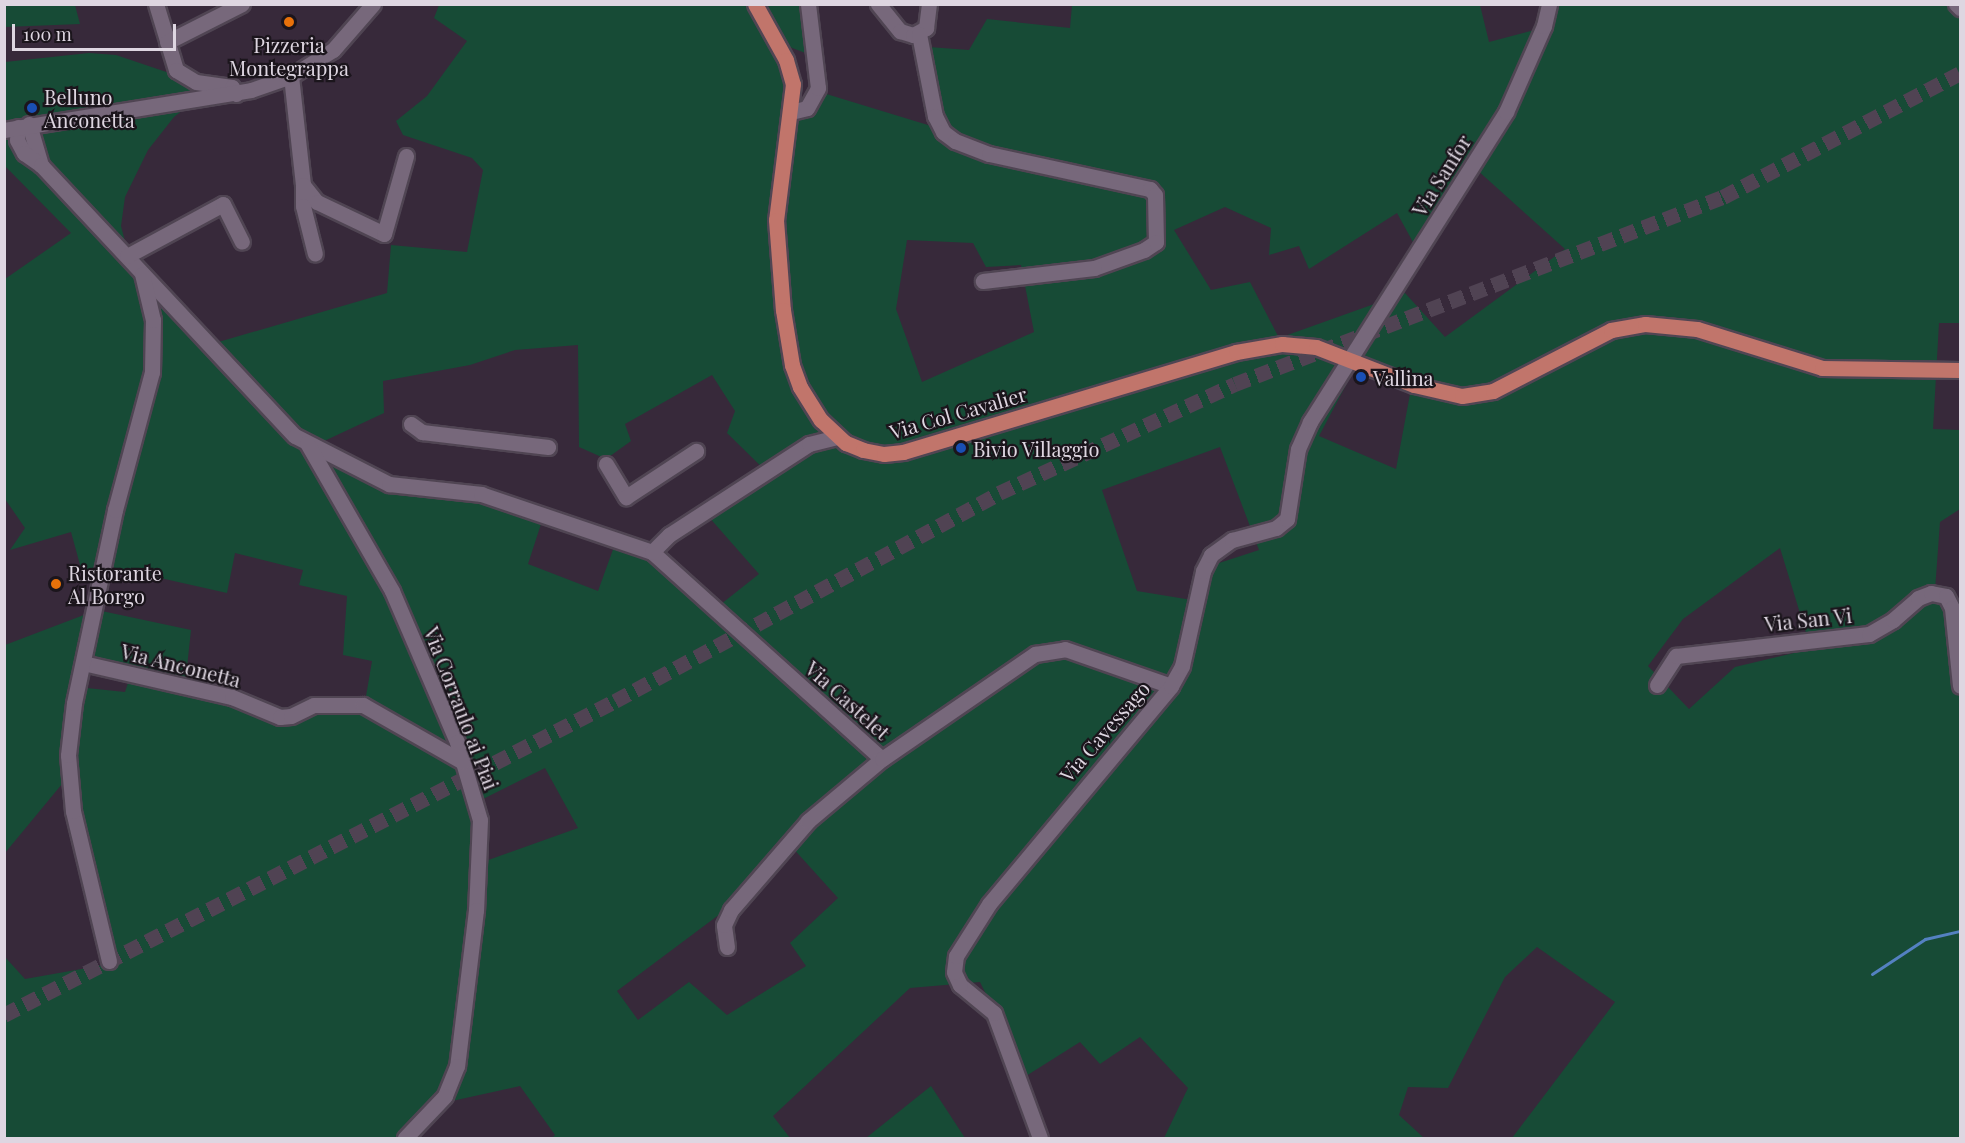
<!DOCTYPE html>
<html>
<head>
<meta charset="utf-8">
<style>
	body { margin:0 }
	#map { position:relative; width:1965px; height:1143px; overflow:hidden; background:#37293a; font-family:"Playfair Display",serif }
	div>[style] { position:absolute }
	.green>* { inset:0; background:#174b36 }
	.stream>* { height:3px; margin:-1.5px; padding:0 1.5px; transform-origin:1.5px; border-radius:1.5px; background:#5481c1 }
	.major-tunnel>* { height:15px; margin-top:-7.5px; transform-origin:0; background:repeating-linear-gradient(90deg,#504353 0 15px,transparent 0 23px) }
	.roads { filter:drop-shadow(2px 0 #504553) drop-shadow(-2px 0 #504553) drop-shadow(0 2px #504553) drop-shadow(0 -2px #504553) }
	.minor>* { height:15px; margin:-7.5px; padding:0 7.5px; transform-origin:7.5px; border-radius:7.5px; background:#77687b }
	.major>* { height:15px; margin:-7.5px; padding:0 7.5px; transform-origin:7.5px; border-radius:7.5px; background:#c1756b }
	.dots>* { width:16px; height:16px; translate:-50% -50%; box-sizing:border-box; border:3px solid #1b151c; border-radius:50% }
	span { translate:-50% -50%; white-space:nowrap; text-align:center; line-height:1.15; -webkit-text-stroke:4.5px #1b151c; paint-order:stroke }
	.poi-label { font-size:20px; color:#ded6e1 }
	.left { translate:0 -50%; text-align:left }
	.street-label { font-size:20px; color:#ded6e1 }
	.frame { position:absolute; inset:0; border:6px solid #ded6e1; pointer-events:none }
	.scale { position:absolute; left:12px; top:24px; width:164px; height:27px; box-sizing:border-box; border:3px solid #ded6e1; border-top:0; padding-left:8px; font-size:18px; line-height:21px; white-space:nowrap; color:#ded6e1; -webkit-text-stroke:4px #1b151c; paint-order:stroke }
</style>
</head>
<body>
<div id="map">
	<div class="green">
		<i style="clip-path:polygon(4px 5px,75px 5px,80px 24px,5px 27px)"></i>
		<i style="clip-path:polygon(evenodd,439px 5px,803px 5px,808px 54px,787px 46px,784px 118px,810px 89px,941px 129px,929px 47px,969px 50px,987px 19px,1070px 28px,1072px 5px,1480px 5px,1489px 42px,1546px 27px,1554px 5px,1960px 5px,1960px 323px,1939px 323px,1933px 429px,1960px 430px,1960px 509px,1940px 522px,1935px 590px,1960px 612px,1960px 1138px,1512px 1138px,1615px 1002px,1537px 947px,1505px 977px,1448px 1088px,1408px 1087px,1399px 1115px,1424px 1138px,1164px 1138px,1188px 1088px,1140px 1037px,1100px 1064px,1080px 1042px,1026px 1076px,980px 982px,910px 988px,773px 1116px,790px 1138px,552px 1138px,555px 1135px,520px 1086px,452px 1101px,415px 1138px,5px 1138px,5px 957px,25px 979px,104px 965px,62px 784px,5px 853px,5px 645px,97px 610px,191px 630px,185px 686px,279px 714px,365px 702px,372px 661px,343px 655px,347px 596px,299px 585px,303px 570px,235px 553px,227px 593px,107px 566px,82px 572px,71px 532px,10px 550px,25px 528px,5px 499px,5px 279px,71px 233px,5px 166px,5px 62px,89px 53px,116px 55px,196px 82px,192px 103px,174px 117px,148px 150px,125px 197px,121px 226px,128px 253px,215px 343px,387px 293px,391px 245px,467px 252px,483px 170px,472px 158px,403px 135px,396px 121px,427px 96px,467px 41px,434px 18px,439px 5px,1476px 169px,1565px 249px,1445px 337px,1405px 293px,1279px 338px,1250px 282px,1211px 290px,1174px 230px,1225px 207px,1271px 228px,1269px 255px,1299px 246px,1309px 269px,1397px 213px,1419px 253px,1476px 169px,439px 5px,907px 240px,973px 243px,986px 267px,1021px 265px,1034px 332px,922px 382px,896px 309px,907px 240px,439px 5px,578px 345px,579px 447px,606px 459px,631px 441px,625px 424px,712px 375px,735px 411px,727px 433px,771px 476px,708px 516px,759px 574px,711px 612px,649px 556px,615px 544px,598px 591px,528px 564px,542px 521px,503px 505px,365px 475px,320px 443px,384px 413px,383px 381px,470px 365px,515px 350px,578px 345px,439px 5px,1354px 370px,1410px 394px,1396px 469px,1319px 436px,1354px 370px,439px 5px,1220px 447px,1259px 550px,1213px 565px,1204px 602px,1137px 591px,1102px 490px,1220px 447px,439px 5px,1780px 548px,1811px 649px,1735px 667px,1689px 709px,1648px 666px,1683px 619px,1780px 548px,439px 5px,83px 662px,131px 674px,125px 692px,77px 687px,83px 662px,439px 5px,545px 768px,578px 828px,480px 863px,475px 803px,545px 768px,439px 5px,791px 846px,838px 898px,790px 943px,806px 966px,727px 1015px,689px 982px,638px 1020px,617px 991px,720px 914px,791px 846px)"></i>
		<i style="clip-path:polygon(931px 1086px,965px 1138px,866px 1138px)"></i>
	</div>
	<div class="stream">
		<i style="left:1872px;top:974px;width:64px;rotate:-33.4deg"></i>
		<i style="left:1925px;top:939px;width:36px;rotate:-13deg"></i>
	</div>
	<div class="major-tunnel">
		<i style="left:4px;top:1015px;width:687px;rotate:-27.2deg"></i>
		<i style="left:615px;top:701px;width:437px;rotate:-28.4deg"></i>
		<i style="left:999px;top:493px;width:260px;rotate:-24.8deg"></i>
		<i style="left:1235px;top:384px;width:523px;rotate:-20.97deg"></i>
		<i style="left:1723px;top:197px;width:267px;rotate:-27.6deg"></i>
	</div>
	<div class="roads">
		<div class="minor">
			<i style="left:156px;top:4px;width:69px;rotate:73.1deg"></i>
			<i style="left:176px;top:70px;width:23px;rotate:31deg"></i>
			<i style="left:196px;top:82px;width:36px;rotate:8deg"></i>
			<i style="left:232px;top:87px;width:8px;rotate:60deg"></i>
			<i style="left:878px;top:4px;width:35px;rotate:51deg"></i>
			<i style="left:900px;top:31px;width:14px;rotate:17deg"></i>
			<i style="left:913px;top:35px;width:15px;rotate:-28deg"></i>
			<i style="left:926px;top:28px;width:24px;rotate:-83deg"></i>
			<i style="left:1956px;top:4px;width:6px;rotate:45deg"></i>
			<i style="left:919px;top:34px;width:84px;rotate:79deg"></i>
			<i style="left:935px;top:116px;width:18px;rotate:63deg"></i>
			<i style="left:943px;top:132px;width:15px;rotate:37deg"></i>
			<i style="left:955px;top:141px;width:36px;rotate:21deg"></i>
			<i style="left:989px;top:154px;width:165px;rotate:12.3deg"></i>
			<i style="left:1150px;top:189px;width:8px;rotate:50deg"></i>
			<i style="left:1155px;top:195px;width:47px;rotate:88.8deg"></i>
			<i style="left:1156px;top:242px;width:14px;rotate:146deg"></i>
			<i style="left:1144px;top:250px;width:53px;rotate:160.2deg"></i>
			<i style="left:1094px;top:268px;width:112px;rotate:173.3deg"></i>
			<i style="left:167px;top:42px;width:84px;rotate:-26.9deg"></i>
			<i style="left:291px;top:76px;width:110px;rotate:83.7deg"></i>
			<i style="left:303px;top:185px;width:22px;rotate:51deg"></i>
			<i style="left:317px;top:202px;width:74px;rotate:25.5deg"></i>
			<i style="left:384px;top:234px;width:81px;rotate:-74.2deg"></i>
			<i style="left:791px;top:112px;width:16px;rotate:-14deg"></i>
			<i style="left:807px;top:108px;width:23px;rotate:-61deg"></i>
			<i style="left:818px;top:88px;width:85px;rotate:-96.8deg"></i>
			<i style="left:29px;top:124px;width:43px;rotate:73.7deg"></i>
			<i style="left:18px;top:127px;width:13px;rotate:94deg"></i>
			<i style="left:17px;top:140px;width:15px;rotate:62deg"></i>
			<i style="left:24px;top:153px;width:21px;rotate:35deg"></i>
			<i style="left:41px;top:165px;width:371px;rotate:46.9deg"></i>
			<i style="left:295px;top:436px;width:106px;rotate:27.1deg"></i>
			<i style="left:389px;top:484px;width:93px;rotate:6.2deg"></i>
			<i style="left:481px;top:494px;width:181px;rotate:18.7deg"></i>
			<i style="left:652px;top:552px;width:309px;rotate:42deg"></i>
			<i style="left:4px;top:130px;width:250px;rotate:-9.2deg"></i>
			<i style="left:251px;top:90px;width:42px;rotate:-19.3deg"></i>
			<i style="left:291px;top:76px;width:49px;rotate:-31.8deg"></i>
			<i style="left:333px;top:50px;width:61px;rotate:-49deg"></i>
			<i style="left:303px;top:185px;width:21px;rotate:90deg"></i>
			<i style="left:303px;top:206px;width:49px;rotate:76deg"></i>
			<i style="left:127px;top:256px;width:109px;rotate:-28.4deg"></i>
			<i style="left:223px;top:204px;width:42px;rotate:63.4deg"></i>
			<i style="left:411px;top:424px;width:14px;rotate:36deg"></i>
			<i style="left:422px;top:432px;width:127px;rotate:6.8deg"></i>
			<i style="left:307px;top:443px;width:171px;rotate:60.1deg"></i>
			<i style="left:392px;top:591px;width:164px;rotate:66.7deg"></i>
			<i style="left:457px;top:742px;width:81px;rotate:73.6deg"></i>
			<i style="left:480px;top:820px;width:90px;rotate:92.5deg"></i>
			<i style="left:476px;top:910px;width:157px;rotate:96.9deg"></i>
			<i style="left:457px;top:1066px;width:32px;rotate:112deg"></i>
			<i style="left:445px;top:1096px;width:58px;rotate:133.6deg"></i>
			<i style="left:606px;top:464px;width:39px;rotate:59deg"></i>
			<i style="left:626px;top:497px;width:84px;rotate:-33.3deg"></i>
			<i style="left:652px;top:552px;width:24px;rotate:-45deg"></i>
			<i style="left:669px;top:535px;width:167px;rotate:-33deg"></i>
			<i style="left:809px;top:444px;width:30px;rotate:-14deg"></i>
			<i style="left:83px;top:663px;width:153px;rotate:12.9deg"></i>
			<i style="left:232px;top:697px;width:52px;rotate:22.6deg"></i>
			<i style="left:280px;top:717px;width:11px;rotate:-5deg"></i>
			<i style="left:291px;top:716px;width:25px;rotate:-26deg"></i>
			<i style="left:314px;top:705px;width:49px"></i>
			<i style="left:363px;top:705px;width:115px;rotate:29.7deg"></i>
			<i style="left:1657px;top:685px;width:35px;rotate:-57deg"></i>
			<i style="left:1676px;top:656px;width:194px;rotate:-6.5deg"></i>
			<i style="left:1869px;top:634px;width:28px;rotate:-30deg"></i>
			<i style="left:1893px;top:620px;width:33px;rotate:-41deg"></i>
			<i style="left:1918px;top:598px;width:14px;rotate:-21deg"></i>
			<i style="left:1931px;top:593px;width:15px;rotate:11deg"></i>
			<i style="left:1946px;top:596px;width:13px;rotate:63deg"></i>
			<i style="left:1952px;top:608px;width:78px;rotate:84.1deg"></i>
			<i style="left:727px;top:947px;width:22px;rotate:-98deg"></i>
			<i style="left:724px;top:925px;width:17px;rotate:-65deg"></i>
			<i style="left:731px;top:910px;width:118px;rotate:-49.1deg"></i>
			<i style="left:808px;top:821px;width:97px;rotate:-40deg"></i>
			<i style="left:882px;top:759px;width:186px;rotate:-34.5deg"></i>
			<i style="left:1035px;top:654px;width:30px;rotate:-9deg"></i>
			<i style="left:1065px;top:649px;width:112px;rotate:19.2deg"></i>
			<i style="left:109px;top:961px;width:154px;rotate:-103.5deg"></i>
			<i style="left:73px;top:811px;width:56px;rotate:-95.1deg"></i>
			<i style="left:68px;top:755px;width:52px;rotate:-83.4deg"></i>
			<i style="left:74px;top:703px;width:197px;rotate:-78deg"></i>
			<i style="left:115px;top:510px;width:143px;rotate:-75deg"></i>
			<i style="left:152px;top:372px;width:52px;rotate:-88.9deg"></i>
			<i style="left:153px;top:320px;width:47px;rotate:-103.4deg"></i>
			<i style="left:1040px;top:1138px;width:133px;rotate:-110.2deg"></i>
			<i style="left:994px;top:1013px;width:44px;rotate:-140.5deg"></i>
			<i style="left:960px;top:985px;width:14px;rotate:-115deg"></i>
			<i style="left:954px;top:972px;width:16px;rotate:-83deg"></i>
			<i style="left:956px;top:956px;width:62px;rotate:-57.6deg"></i>
			<i style="left:989px;top:904px;width:284px;rotate:-50.1deg"></i>
			<i style="left:1171px;top:686px;width:23px;rotate:-61deg"></i>
			<i style="left:1182px;top:666px;width:97px;rotate:-77.5deg"></i>
			<i style="left:1203px;top:571px;width:18px;rotate:-63deg"></i>
			<i style="left:1211px;top:555px;width:26px;rotate:-36deg"></i>
			<i style="left:1232px;top:540px;width:46px;rotate:-15.3deg"></i>
			<i style="left:1276px;top:528px;width:14px;rotate:-39deg"></i>
			<i style="left:1287px;top:519px;width:71px;rotate:-81.1deg"></i>
			<i style="left:1298px;top:449px;width:30px;rotate:-66deg"></i>
			<i style="left:1310px;top:422px;width:367px;rotate:-57.7deg"></i>
			<i style="left:1506px;top:112px;width:94px;rotate:-66.2deg"></i>
			<i style="left:1544px;top:26px;width:23px;rotate:-77deg"></i>
		</div>
		<div class="major">
			<i style="left:755px;top:4px;width:64px;rotate:61deg"></i>
			<i style="left:786px;top:60px;width:25px;rotate:74deg"></i>
			<i style="left:793px;top:84px;width:137px;rotate:97.1deg"></i>
			<i style="left:776px;top:220px;width:90px;rotate:85.6deg"></i>
			<i style="left:783px;top:310px;width:56px;rotate:80.7deg"></i>
			<i style="left:792px;top:365px;width:23px;rotate:70deg"></i>
			<i style="left:800px;top:387px;width:39px;rotate:58deg"></i>
			<i style="left:821px;top:420px;width:34px;rotate:43deg"></i>
			<i style="left:846px;top:443px;width:18px;rotate:22deg"></i>
			<i style="left:863px;top:450px;width:21px;rotate:11deg"></i>
			<i style="left:884px;top:454px;width:19px;rotate:-6deg"></i>
			<i style="left:903px;top:452px;width:348px;rotate:-16.7deg"></i>
			<i style="left:1236px;top:352px;width:47px;rotate:-9.9deg"></i>
			<i style="left:1282px;top:344px;width:34px;rotate:5deg"></i>
			<i style="left:1316px;top:347px;width:105px;rotate:21.2deg"></i>
			<i style="left:1414px;top:385px;width:49px;rotate:12.9deg"></i>
			<i style="left:1462px;top:396px;width:31px;rotate:-9deg"></i>
			<i style="left:1493px;top:391px;width:133px;rotate:-27.3deg"></i>
			<i style="left:1611px;top:330px;width:35px;rotate:-10deg"></i>
			<i style="left:1645px;top:324px;width:52px;rotate:5.5deg"></i>
			<i style="left:1697px;top:329px;width:131px;rotate:17.3deg"></i>
			<i style="left:1822px;top:368px;width:138px;rotate:0.8deg"></i>
		</div>
	</div>
	<div class="dots">
		<i style="left:289px;top:22px;background:#e8710a"></i>
		<i style="left:32px;top:108px;background:#1a4fb4"></i>
		<i style="left:1361px;top:377px;background:#1a4fb4"></i>
		<i style="left:961px;top:448px;background:#1a4fb4"></i>
		<i style="left:56px;top:584px;background:#e8710a"></i>
	</div>
	<div class="poi-label">
		<span style="left:289px;top:56px">Pizzeria<br>Montegrappa</span>
		<span class="left" style="left:44px;top:108px">Belluno<br>Anconetta</span>
		<span class="left" style="left:1373px;top:377px">Vallina</span>
		<span class="left" style="left:973px;top:448px">Bivio Villaggio</span>
		<span class="left" style="left:68px;top:584px">Ristorante<br>Al Borgo</span>
	</div>
	<div class="street-label">
		<span style="left:1441px;top:175px;rotate:-58deg">Via Sanfor</span>
		<span style="left:958px;top:412px;rotate:-16deg">Via Col Cavalier</span>
		<span style="left:1808px;top:619px;rotate:-6deg">Via San Vi</span>
		<span style="left:181px;top:665px;rotate:14deg">Via Anconetta</span>
		<span style="left:848px;top:700px;rotate:42deg">Via Castelet</span>
		<span style="left:462px;top:708px;rotate:69deg">Via Corraulo ai Piai</span>
		<span style="left:1104px;top:731px;rotate:-49deg">Via Cavessago</span>
	</div>
	<div class="frame"></div>
	<div class="scale">100 m</div>
</div>
</body>
</html>
